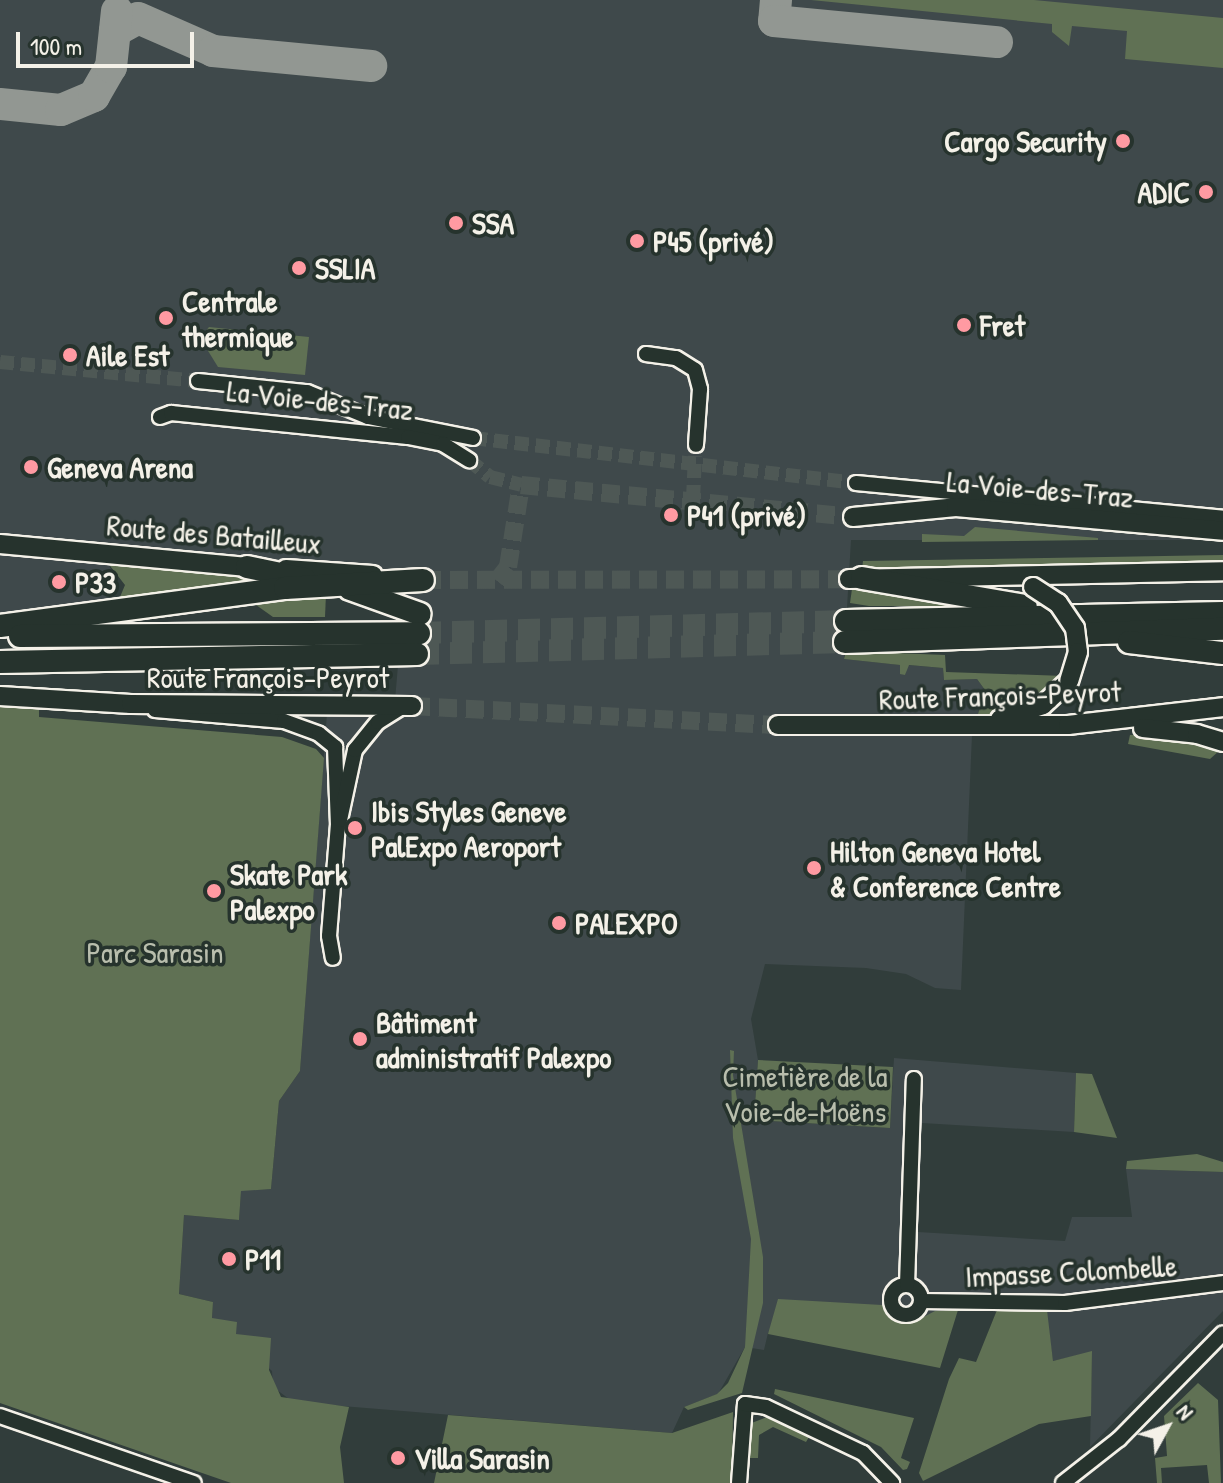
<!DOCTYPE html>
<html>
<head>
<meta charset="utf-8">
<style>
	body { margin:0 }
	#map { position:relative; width:1223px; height:1483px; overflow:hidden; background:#313d3b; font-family:"Patrick Hand",sans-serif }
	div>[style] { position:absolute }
	.built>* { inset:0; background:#3f494b }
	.green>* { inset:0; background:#607154 }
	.taxiway>* { height:32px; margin:-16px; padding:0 16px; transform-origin:16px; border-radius:16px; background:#929792 }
	.minor-tunnel>* { height:14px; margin-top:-7px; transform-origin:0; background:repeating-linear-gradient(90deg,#4e5855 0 14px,transparent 0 21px) }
	.major-tunnel>* { height:18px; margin-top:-9px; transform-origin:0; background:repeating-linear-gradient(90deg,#4e5855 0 18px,transparent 0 27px) }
	.highway-tunnel>* { height:22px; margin-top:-11px; transform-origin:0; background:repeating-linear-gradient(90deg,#4e5855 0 22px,transparent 0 33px) }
	.roads { filter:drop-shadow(2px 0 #f4f1e8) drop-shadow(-2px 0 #f4f1e8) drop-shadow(0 2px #f4f1e8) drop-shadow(0 -2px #f4f1e8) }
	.minor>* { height:14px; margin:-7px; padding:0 7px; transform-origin:7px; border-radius:7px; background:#26332d }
	.minor>.ring { margin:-7px; padding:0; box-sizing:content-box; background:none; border:14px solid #26332d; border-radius:50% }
	.major>* { height:18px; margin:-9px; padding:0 9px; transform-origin:9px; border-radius:9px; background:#26332d }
	.highway>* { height:22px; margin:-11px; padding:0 11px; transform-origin:11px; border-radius:11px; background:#26332d }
	.bridges { filter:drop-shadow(2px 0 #f4f1e8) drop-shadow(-2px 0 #f4f1e8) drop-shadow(0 2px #f4f1e8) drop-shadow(0 -2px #f4f1e8) }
	.major-bridge>* { height:18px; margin:-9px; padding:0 9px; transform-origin:9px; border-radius:9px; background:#26332d }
	.dots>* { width:22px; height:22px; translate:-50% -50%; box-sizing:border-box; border:4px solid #26332d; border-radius:50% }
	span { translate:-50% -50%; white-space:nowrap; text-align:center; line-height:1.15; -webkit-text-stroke:7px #26332d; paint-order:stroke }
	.poi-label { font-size:30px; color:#f4f1e8; font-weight:700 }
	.right { translate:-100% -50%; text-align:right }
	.left { translate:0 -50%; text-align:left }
	.street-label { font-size:30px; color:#f4f1e8 }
	.park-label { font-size:30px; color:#b9bead }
	.north { position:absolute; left:1127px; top:1387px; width:80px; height:80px; -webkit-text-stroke:6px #26332d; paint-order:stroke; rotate:50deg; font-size:22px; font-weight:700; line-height:32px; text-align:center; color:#f4f1e8 }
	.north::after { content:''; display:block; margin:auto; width:28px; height:36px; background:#f4f1e8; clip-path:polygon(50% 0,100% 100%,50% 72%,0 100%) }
	.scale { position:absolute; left:16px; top:32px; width:178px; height:36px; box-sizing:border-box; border:4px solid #f4f1e8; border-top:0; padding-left:10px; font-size:24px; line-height:28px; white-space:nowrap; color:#f4f1e8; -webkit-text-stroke:6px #26332d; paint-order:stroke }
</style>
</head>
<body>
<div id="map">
	<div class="built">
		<i style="clip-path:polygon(0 0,1223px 0,1223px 540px,851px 540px,844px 659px,901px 665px,905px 675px,908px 665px,943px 668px,944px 680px,977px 679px,985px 690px,972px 735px,961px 990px,935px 988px,906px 974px,866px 968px,765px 964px,751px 1019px,758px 1060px,754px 1120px,890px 1128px,894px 1058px,1076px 1073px,1074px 1132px,922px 1123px,918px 1232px,1065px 1241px,1072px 1217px,1132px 1217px,1126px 1169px,1223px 1172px,1223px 1311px,1090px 1447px,1092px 1352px,1053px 1361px,1046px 1310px,943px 1310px,910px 1324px,897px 1323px,884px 1312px,768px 1333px,764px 1350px,745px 1347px,718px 1394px,684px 1407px,672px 1433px,293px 1402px,273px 1387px,272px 1371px,212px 1318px,213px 1302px,179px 1294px,184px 1215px,239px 1220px,241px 1190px,271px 1189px,279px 1101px,300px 1071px,327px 713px,394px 712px,406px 572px,106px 547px,107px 562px,118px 581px,108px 602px,0 614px)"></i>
	</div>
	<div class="green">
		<i style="clip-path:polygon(811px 0,1034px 0,1223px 18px,1223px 68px,1125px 59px,1127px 31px,1072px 26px,1069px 46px,1052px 32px,1052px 24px)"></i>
		<i style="clip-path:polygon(209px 327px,309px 337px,305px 375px,218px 367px,200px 338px)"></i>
		<i style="clip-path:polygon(975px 527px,1098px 538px,1098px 540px,922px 542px,922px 534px,964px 536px)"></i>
		<i style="clip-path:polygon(1223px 555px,1223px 565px,862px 569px,863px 561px)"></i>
		<i style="clip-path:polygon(107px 562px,246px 576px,249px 580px,134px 599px,120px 597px,125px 585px)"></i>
		<i style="clip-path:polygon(852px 589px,876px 589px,996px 606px,869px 606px,850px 603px)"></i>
		<i style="clip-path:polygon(326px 594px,325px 617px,273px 617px,252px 602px)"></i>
		<i style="clip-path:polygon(846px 651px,945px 655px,946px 672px,1065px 676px,1053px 693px,995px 714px,978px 714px,985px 690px,977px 679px,944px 680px,943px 668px,909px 665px,905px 675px,900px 674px,900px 665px,844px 659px)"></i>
		<i style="clip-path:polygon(0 706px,39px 709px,39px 717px,282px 737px,316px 749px,324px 758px,300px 1071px,279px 1101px,271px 1189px,241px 1191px,239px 1220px,184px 1215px,179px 1294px,213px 1302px,212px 1318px,237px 1322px,236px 1334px,271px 1338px,269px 1370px,281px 1397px,349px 1407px,340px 1447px,344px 1483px,231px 1483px,0 1403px)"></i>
		<i style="clip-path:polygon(1164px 733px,1220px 744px,1219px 751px,1210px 759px,1128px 744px,1130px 735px)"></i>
		<i style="clip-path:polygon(730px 1050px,734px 1051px,733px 1075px,763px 1257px,763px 1303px,742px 1393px,688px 1410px,684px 1407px,717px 1394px,728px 1383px,745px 1347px,751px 1239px,733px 1138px)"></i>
		<i style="clip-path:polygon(758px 1060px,893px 1067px,890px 1128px,754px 1120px)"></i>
		<i style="clip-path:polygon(1076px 1073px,1092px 1074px,1117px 1138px,1074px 1132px)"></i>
		<i style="clip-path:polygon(1197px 1154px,1223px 1162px,1223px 1172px,1126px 1169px,1127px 1161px)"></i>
		<i style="clip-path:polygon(778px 1299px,882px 1305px,893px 1321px,910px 1324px,935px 1311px,958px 1310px,940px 1368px,768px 1334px)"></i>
		<i style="clip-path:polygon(997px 1310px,1047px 1310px,1053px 1361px,1092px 1351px,1091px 1416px,1039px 1424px,923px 1481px,919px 1473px,949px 1379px,959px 1358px,976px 1362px)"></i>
		<i style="clip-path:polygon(1198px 1383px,1218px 1400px,1221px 1483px,1209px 1483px,1207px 1465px,1161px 1468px,1162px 1483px,1157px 1483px,1155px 1458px,1167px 1456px,1164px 1416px)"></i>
		<i style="clip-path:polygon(775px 1389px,914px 1418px,901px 1458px,910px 1462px,907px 1469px,903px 1470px,881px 1447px,774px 1394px)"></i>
		<i style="clip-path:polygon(733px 1412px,732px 1483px,434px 1483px,448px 1415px,672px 1433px)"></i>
		<i style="clip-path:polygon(767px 1417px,809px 1437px,806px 1442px,773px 1427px,759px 1435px,758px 1458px,746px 1458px,749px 1424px)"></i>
	</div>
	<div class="taxiway">
		<i style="left:776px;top:0;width:21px;rotate:95deg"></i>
		<i style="left:774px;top:21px;width:224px;rotate:5.4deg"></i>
		<i style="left:115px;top:31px;width:26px;rotate:-29deg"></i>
		<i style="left:138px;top:18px;width:82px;rotate:23.7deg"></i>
		<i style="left:213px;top:51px;width:159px;rotate:5.4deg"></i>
		<i style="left:0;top:104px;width:61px;rotate:5.6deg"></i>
		<i style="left:61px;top:110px;width:36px;rotate:-23deg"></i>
		<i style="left:94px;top:96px;width:34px;rotate:-60deg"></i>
		<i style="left:111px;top:67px;width:56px;rotate:-83.9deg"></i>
	</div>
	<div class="minor-tunnel">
		<i style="left:0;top:362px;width:199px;rotate:5.5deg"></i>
		<i style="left:473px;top:438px;width:386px;rotate:6.7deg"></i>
		<i style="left:469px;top:460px;width:27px;rotate:39deg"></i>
		<i style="left:490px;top:477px;width:32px;rotate:14deg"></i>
		<i style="left:693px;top:499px;width:43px;rotate:-87.3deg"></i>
	</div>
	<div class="major-tunnel">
		<i style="left:423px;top:580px;width:426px;rotate:-0.1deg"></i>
		<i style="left:497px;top:581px;width:18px;rotate:-52deg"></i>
		<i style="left:508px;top:567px;width:83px;rotate:-81deg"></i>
		<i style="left:521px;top:485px;width:334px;rotate:5.5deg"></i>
		<i style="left:412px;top:706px;width:366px;rotate:3deg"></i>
	</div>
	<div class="highway-tunnel">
		<i style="left:419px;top:633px;width:427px;rotate:-1.6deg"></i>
		<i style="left:417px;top:654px;width:428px;rotate:-1.6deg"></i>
	</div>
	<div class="roads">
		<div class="minor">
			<i style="left:646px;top:354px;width:30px;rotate:8deg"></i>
			<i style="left:676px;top:358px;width:22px;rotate:32deg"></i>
			<i style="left:695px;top:370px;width:20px;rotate:75deg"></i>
			<i style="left:700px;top:389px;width:56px;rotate:94.1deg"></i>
			<i style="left:198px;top:381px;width:110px;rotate:5.8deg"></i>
			<i style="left:307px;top:392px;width:66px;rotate:22.3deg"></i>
			<i style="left:368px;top:417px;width:107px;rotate:11.3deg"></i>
			<i style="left:160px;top:417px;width:12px;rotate:-20deg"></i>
			<i style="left:171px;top:413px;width:238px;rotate:5.8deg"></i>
			<i style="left:408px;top:437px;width:36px;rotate:11deg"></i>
			<i style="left:443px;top:444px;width:31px;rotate:32deg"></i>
			<i style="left:856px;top:483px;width:369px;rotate:5.4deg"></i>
			<i style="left:155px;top:710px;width:129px;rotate:4.9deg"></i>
			<i style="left:284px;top:721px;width:37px;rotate:20deg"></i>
			<i style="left:319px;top:734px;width:21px;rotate:39deg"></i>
			<i style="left:335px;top:747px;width:77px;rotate:87.8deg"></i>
			<i style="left:338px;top:824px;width:112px;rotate:94.6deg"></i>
			<i style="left:329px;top:936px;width:22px;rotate:80deg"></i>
			<i style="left:340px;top:820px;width:72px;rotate:-77.9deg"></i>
			<i style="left:355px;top:750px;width:36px;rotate:-51deg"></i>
			<i style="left:378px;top:722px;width:31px;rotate:-32deg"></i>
			<i class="ring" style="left:891px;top:1285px;width:16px;height:16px"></i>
			<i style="left:907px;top:1285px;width:206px;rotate:-88.1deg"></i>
			<i style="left:921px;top:1301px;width:144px;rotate:0.8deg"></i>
			<i style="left:1065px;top:1303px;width:159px;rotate:-7.2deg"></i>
			<i style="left:0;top:1416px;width:205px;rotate:19.1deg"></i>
			<i style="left:739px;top:1483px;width:79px;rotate:-85.7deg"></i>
			<i style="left:745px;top:1404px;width:21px;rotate:8deg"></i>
			<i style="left:766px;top:1407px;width:107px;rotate:25.4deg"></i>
			<i style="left:863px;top:1453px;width:42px;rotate:46deg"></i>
			<i style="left:1063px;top:1483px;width:71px;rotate:-38.2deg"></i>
			<i style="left:1119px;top:1439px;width:148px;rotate:-45.5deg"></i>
		</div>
		<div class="major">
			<i style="left:853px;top:517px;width:103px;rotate:-5.5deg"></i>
			<i style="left:956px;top:507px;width:268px;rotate:5.1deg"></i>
			<i style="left:0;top:544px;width:262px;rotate:5.3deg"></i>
			<i style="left:286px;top:569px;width:87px;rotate:3.9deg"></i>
			<i style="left:849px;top:579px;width:374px;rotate:-1.2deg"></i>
			<i style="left:0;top:696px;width:131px;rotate:3.5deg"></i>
			<i style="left:131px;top:704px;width:281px;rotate:0.4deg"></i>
			<i style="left:1000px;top:719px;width:45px;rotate:-18deg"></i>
			<i style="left:1043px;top:705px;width:35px;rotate:-43deg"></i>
			<i style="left:778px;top:725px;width:290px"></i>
			<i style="left:1068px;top:725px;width:156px;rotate:-6.6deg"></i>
			<i style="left:1143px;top:728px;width:54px;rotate:6.3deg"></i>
			<i style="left:1197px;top:734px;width:27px;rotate:17deg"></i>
		</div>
		<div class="highway">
			<i style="left:247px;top:567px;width:59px;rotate:11.7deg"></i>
			<i style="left:862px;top:578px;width:166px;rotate:9.7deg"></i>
			<i style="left:350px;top:589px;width:74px;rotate:19.7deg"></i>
			<i style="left:846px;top:621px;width:377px;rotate:-1.2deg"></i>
			<i style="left:0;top:626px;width:288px;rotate:-7.6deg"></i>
			<i style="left:285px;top:588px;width:138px;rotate:-3.3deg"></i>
			<i style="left:20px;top:636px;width:399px;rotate:-0.4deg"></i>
			<i style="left:845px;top:642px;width:378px;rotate:-2deg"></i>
			<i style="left:1129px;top:642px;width:95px;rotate:6.7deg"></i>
			<i style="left:0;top:662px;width:417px;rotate:-1.1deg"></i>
		</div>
	</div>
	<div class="bridges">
		<div class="major-bridge">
			<i style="left:1033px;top:587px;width:30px;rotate:33deg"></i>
			<i style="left:1058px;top:603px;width:30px;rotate:56deg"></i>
			<i style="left:1075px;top:628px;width:24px;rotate:83deg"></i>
			<i style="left:1078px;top:652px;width:30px;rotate:107deg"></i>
		</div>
	</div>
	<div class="dots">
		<i style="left:1123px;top:141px;background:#ff9aa2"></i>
		<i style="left:1206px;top:192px;background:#ff9aa2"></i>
		<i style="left:456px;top:223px;background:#ff9aa2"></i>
		<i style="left:637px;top:241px;background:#ff9aa2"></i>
		<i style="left:299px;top:268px;background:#ff9aa2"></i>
		<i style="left:166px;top:318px;background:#ff9aa2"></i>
		<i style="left:964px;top:325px;background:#ff9aa2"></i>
		<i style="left:70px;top:355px;background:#ff9aa2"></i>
		<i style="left:31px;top:467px;background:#ff9aa2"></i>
		<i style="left:671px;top:515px;background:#ff9aa2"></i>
		<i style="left:59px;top:582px;background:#ff9aa2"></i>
		<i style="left:355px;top:828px;background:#ff9aa2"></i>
		<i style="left:814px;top:868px;background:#ff9aa2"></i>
		<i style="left:214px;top:891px;background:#ff9aa2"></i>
		<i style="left:559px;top:923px;background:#ff9aa2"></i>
		<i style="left:360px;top:1039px;background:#ff9aa2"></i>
		<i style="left:229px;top:1259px;background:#ff9aa2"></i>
		<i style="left:398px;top:1458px;background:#ff9aa2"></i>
	</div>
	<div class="poi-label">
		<span class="right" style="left:1107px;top:141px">Cargo Security</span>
		<span class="right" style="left:1190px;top:192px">ADIC</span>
		<span class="left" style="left:472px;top:223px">SSA</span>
		<span class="left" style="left:653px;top:241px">P45 (privé)</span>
		<span class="left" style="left:315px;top:268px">SSLIA</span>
		<span class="left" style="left:182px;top:318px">Centrale<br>thermique</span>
		<span class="left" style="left:980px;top:325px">Fret</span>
		<span class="left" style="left:86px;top:355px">Aile Est</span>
		<span class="left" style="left:47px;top:467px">Geneva Arena</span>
		<span class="left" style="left:687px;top:515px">P41 (privé)</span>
		<span class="left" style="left:75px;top:582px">P33</span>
		<span class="left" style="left:371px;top:828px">Ibis Styles Geneve<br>PalExpo Aeroport</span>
		<span class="left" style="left:830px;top:868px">Hilton Geneva Hotel<br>&amp; Conference Centre</span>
		<span class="left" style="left:230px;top:891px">Skate Park<br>Palexpo</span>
		<span class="left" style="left:575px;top:923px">PALEXPO</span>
		<span class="left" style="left:376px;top:1039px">Bâtiment<br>administratif Palexpo</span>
		<span class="left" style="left:245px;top:1259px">P11</span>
		<span class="left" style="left:414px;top:1458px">Villa Sarasin</span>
	</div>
	<div class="street-label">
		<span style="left:320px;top:400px;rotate:6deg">La Voie-des-Traz</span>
		<span style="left:1040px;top:489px;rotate:5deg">La Voie-des-Traz</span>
		<span style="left:214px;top:534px;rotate:5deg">Route des Batailleux</span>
		<span style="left:268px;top:677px">Route François-Peyrot</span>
		<span style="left:1000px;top:695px;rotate:-2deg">Route François-Peyrot</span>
		<span style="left:1071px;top:1271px;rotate:-3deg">Impasse Colombelle</span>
	</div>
	<div class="park-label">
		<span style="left:155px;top:952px">Parc Sarasin</span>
		<span style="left:805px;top:1093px">Cimetière de la<br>Voie-de-Moëns</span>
	</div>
	<div class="north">N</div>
	<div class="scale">100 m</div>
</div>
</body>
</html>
